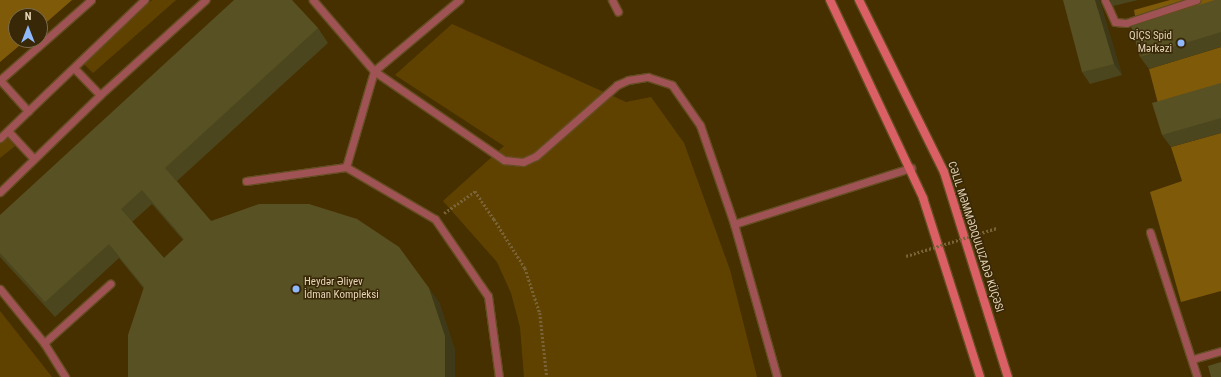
<!DOCTYPE html>
<html>
<head>
<meta charset="utf-8">
<style>
	body { margin:0 }
	#map { position:relative; width:1221px; height:377px; overflow:hidden; background:#473000; font-family:"Roboto Condensed",sans-serif }
	div>[style] { position:absolute }
	.green>* { inset:0; background:#604200 }
	.forest>* { inset:0; background:#7f5a09 }
	.path>* { height:2.5px; margin-top:-1.25px; transform-origin:0; background:repeating-linear-gradient(90deg,#796339 0 2px,transparent 0 4px) }
	.roads { filter:drop-shadow(1px 0 #634d21) drop-shadow(-1px 0 #634d21) drop-shadow(0 1px #634d21) drop-shadow(0 -1px #634d21) }
	.lane>* { height:7px; margin:-3.5px; padding:0 3.5px; transform-origin:3.5px; border-radius:3.5px; background:#a05354 }
	.secondary>* { height:8px; margin:-4px; padding:0 4px; transform-origin:4px; border-radius:4px; background:#da6065 }
	.path-bridge>* { height:2.5px; margin-top:-1.25px; transform-origin:0; background:repeating-linear-gradient(90deg,#796339 0 2px,transparent 0 4px) }
	.wall>* { inset:0; background:#4c461e }
	.shaded-wall>* { inset:0; background:#3e3918 }
	.building>* { inset:0; background:#585123 }
	.dots>* { width:11px; height:11px; translate:-50% -50%; box-sizing:border-box; border:2px solid #382807; border-radius:50% }
	span { translate:-50% -50%; white-space:nowrap; text-align:center; line-height:1.15; -webkit-text-stroke:3px #382807; paint-order:stroke }
	.poi-label { font-size:11px; color:#e5d3b6 }
	.right { translate:-100% -50%; text-align:right }
	.left { translate:0 -50%; text-align:left }
	.street-label { font-size:11px; color:#e5d3b6 }
	.north { position:absolute; left:8px; top:8px; width:40px; height:40px; box-sizing:border-box; background:#382807; border:1px solid #7d6c4d; border-radius:50%; rotate:0deg; font-size:11px; font-weight:700; line-height:16px; text-align:center; color:#e5d3b6 }
	.north::after { content:''; display:block; margin:auto; width:14px; height:18px; background:#8fb8fd; clip-path:polygon(50% 0,100% 100%,50% 72%,0 100%) }
</style>
</head>
<body>
<div id="map">
	<div class="green">
		<i style="clip-path:polygon(152px 0,176px 0,93px 73px,82px 62px)"></i>
		<i style="clip-path:polygon(452px 24px,626px 102px,651px 97px,684px 143px,730px 270px,757px 377px,524px 377px,520px 327px,511px 293px,497px 262px,443px 201px,504px 146px,395px 75px)"></i>
		<i style="clip-path:polygon(5px 134px,15px 146px,0 158px,0 138px)"></i>
		<i style="clip-path:polygon(0 311px,52px 377px,0 377px)"></i>
	</div>
	<div class="forest">
		<i style="clip-path:polygon(0 0,72px 0,40px 28px,40px 16px,16px 16px,16px 40px,26px 40px,0 62px)"></i>
		<i style="clip-path:polygon(1170px 0,1221px 0,1139px 39px,1134px 10px)"></i>
		<i style="clip-path:polygon(1221px 47px,1221px 98px,1161px 115px,1149px 69px)"></i>
		<i style="clip-path:polygon(1221px 133px,1221px 291px,1181px 302px,1150px 192px,1182px 181px,1171px 147px)"></i>
	</div>
	<div class="path">
		<i style="left:444px;top:213px;width:38px;rotate:-35deg"></i>
		<i style="left:475px;top:191px;width:34px;rotate:56deg"></i>
		<i style="left:494px;top:219px;width:58px;rotate:57.7deg"></i>
		<i style="left:525px;top:268px;width:47px;rotate:71.6deg"></i>
		<i style="left:540px;top:313px;width:64px;rotate:83.8deg"></i>
	</div>
	<div class="roads">
		<div class="lane">
			<i style="left:313px;top:0;width:94px;rotate:49.3deg"></i>
			<i style="left:374px;top:71px;width:158px;rotate:34.4deg"></i>
			<i style="left:504px;top:160px;width:19px;rotate:6deg"></i>
			<i style="left:523px;top:162px;width:14px;rotate:-25deg"></i>
			<i style="left:536px;top:156px;width:108px;rotate:-41.2deg"></i>
			<i style="left:617px;top:85px;width:12px;rotate:-24deg"></i>
			<i style="left:628px;top:80px;width:20px;rotate:-9deg"></i>
			<i style="left:648px;top:77px;width:25px;rotate:18deg"></i>
			<i style="left:672px;top:85px;width:49px;rotate:55deg"></i>
			<i style="left:700px;top:125px;width:105px;rotate:71deg"></i>
			<i style="left:734px;top:224px;width:159px;rotate:74.3deg"></i>
			<i style="left:612px;top:0;width:13px;rotate:63deg"></i>
			<i style="left:1105px;top:0;width:24px;rotate:66deg"></i>
			<i style="left:1115px;top:22px;width:11px;rotate:5deg"></i>
			<i style="left:1126px;top:23px;width:74px;rotate:-18.2deg"></i>
			<i style="left:74px;top:68px;width:37px;rotate:46deg"></i>
			<i style="left:0;top:80px;width:42px;rotate:47.9deg"></i>
			<i style="left:28px;top:111px;width:161px;rotate:-43.7deg"></i>
			<i style="left:0;top:80px;width:121px;rotate:-41.3deg"></i>
			<i style="left:8px;top:131px;width:38px;rotate:47deg"></i>
			<i style="left:0;top:138px;width:39px;rotate:-44deg"></i>
			<i style="left:346px;top:167px;width:100px;rotate:-73.7deg"></i>
			<i style="left:374px;top:71px;width:111px;rotate:-39.9deg"></i>
			<i style="left:246px;top:181px;width:101px;rotate:-8deg"></i>
			<i style="left:346px;top:167px;width:103px;rotate:30.3deg"></i>
			<i style="left:435px;top:219px;width:93px;rotate:55.5deg"></i>
			<i style="left:488px;top:296px;width:82px;rotate:82.3deg"></i>
			<i style="left:0;top:192px;width:139px;rotate:-44.1deg"></i>
			<i style="left:100px;top:95px;width:142px;rotate:-42.1deg"></i>
			<i style="left:734px;top:224px;width:186px;rotate:-17.6deg"></i>
			<i style="left:1150px;top:232px;width:152px;rotate:72deg"></i>
			<i style="left:0;top:289px;width:70px;rotate:50.8deg"></i>
			<i style="left:44px;top:343px;width:40px;rotate:58deg"></i>
			<i style="left:44px;top:343px;width:89px;rotate:-41.8deg"></i>
			<i style="left:1193px;top:359px;width:29px;rotate:-16deg"></i>
		</div>
		<div class="secondary">
			<i style="left:830px;top:0;width:219px;rotate:64.8deg"></i>
			<i style="left:923px;top:198px;width:188px;rotate:72.3deg"></i>
			<i style="left:859px;top:0;width:192px;rotate:63.7deg"></i>
			<i style="left:944px;top:172px;width:215px;rotate:72.7deg"></i>
		</div>
	</div>
	<div class="path-bridge">
		<i style="left:906px;top:256px;width:95px;rotate:-17.1deg"></i>
	</div>
	<div class="wall">
		<i style="clip-path:polygon(1109px 0,1138px 0,1113px 6px)"></i>
		<i style="clip-path:polygon(1221px 0,1221px 47px,1149px 69px,1140px 57px)"></i>
		<i style="clip-path:polygon(1100px 2px,1122px 75px,1090px 84px,1082px 72px)"></i>
		<i style="clip-path:polygon(evenodd,318px 28px,328px 43px,177px 181px,211px 221px,439px 302px,455px 350px,144px 289px,119px 258px,55px 317px,0 257px,0 215px,318px 28px,152px 204px,183px 240px,164px 258px,132px 222px,152px 204px)"></i>
		<i style="clip-path:polygon(1221px 83px,1221px 133px,1171px 147px,1162px 135px)"></i>
	</div>
	<div class="shaded-wall">
		<i style="clip-path:polygon(1095px 0,1101px 0,1100px 2px,1122px 75px,1114px 64px)"></i>
		<i style="clip-path:polygon(429px 288px,439px 302px,455px 350px,455px 377px,445px 377px)"></i>
	</div>
	<div class="building">
		<i style="clip-path:polygon(evenodd,234px 0,292px 0,318px 28px,165px 168px,211px 221px,259px 204px,309px 204px,357px 219px,399px 247px,429px 288px,445px 336px,445px 377px,128px 377px,128px 335px,144px 287px,109px 244px,45px 302px,0 253px,0 215px,234px 0,142px 190px,184px 239px,164px 258px,121px 209px,142px 190px)"></i>
		<i style="clip-path:polygon(1063px 0,1095px 0,1114px 64px,1082px 72px)"></i>
		<i style="clip-path:polygon(1215px 0,1221px 0,1221px 32px,1140px 57px,1131px 26px)"></i>
		<i style="clip-path:polygon(1221px 83px,1221px 118px,1162px 135px,1152px 103px)"></i>
		<i style="clip-path:polygon(1221px 362px,1221px 377px,1211px 377px,1208px 366px)"></i>
	</div>
	<div class="dots">
		<i style="left:1181px;top:43px;background:#8fb8fd"></i>
		<i style="left:296px;top:289px;background:#8fb8fd"></i>
	</div>
	<div class="poi-label">
		<span class="right" style="left:1172px;top:43px">QİÇS Spid<br>Mərkəzi</span>
		<span class="left" style="left:304px;top:289px">Heydər Əliyev<br>İdman Kompleksi</span>
	</div>
	<div class="street-label">
		<span style="left:975px;top:237px;rotate:72deg">CƏLIL MƏMMƏDQULUZADƏ KÜÇƏSI</span>
	</div>
	<div class="north">N</div>
</div>
</body>
</html>
